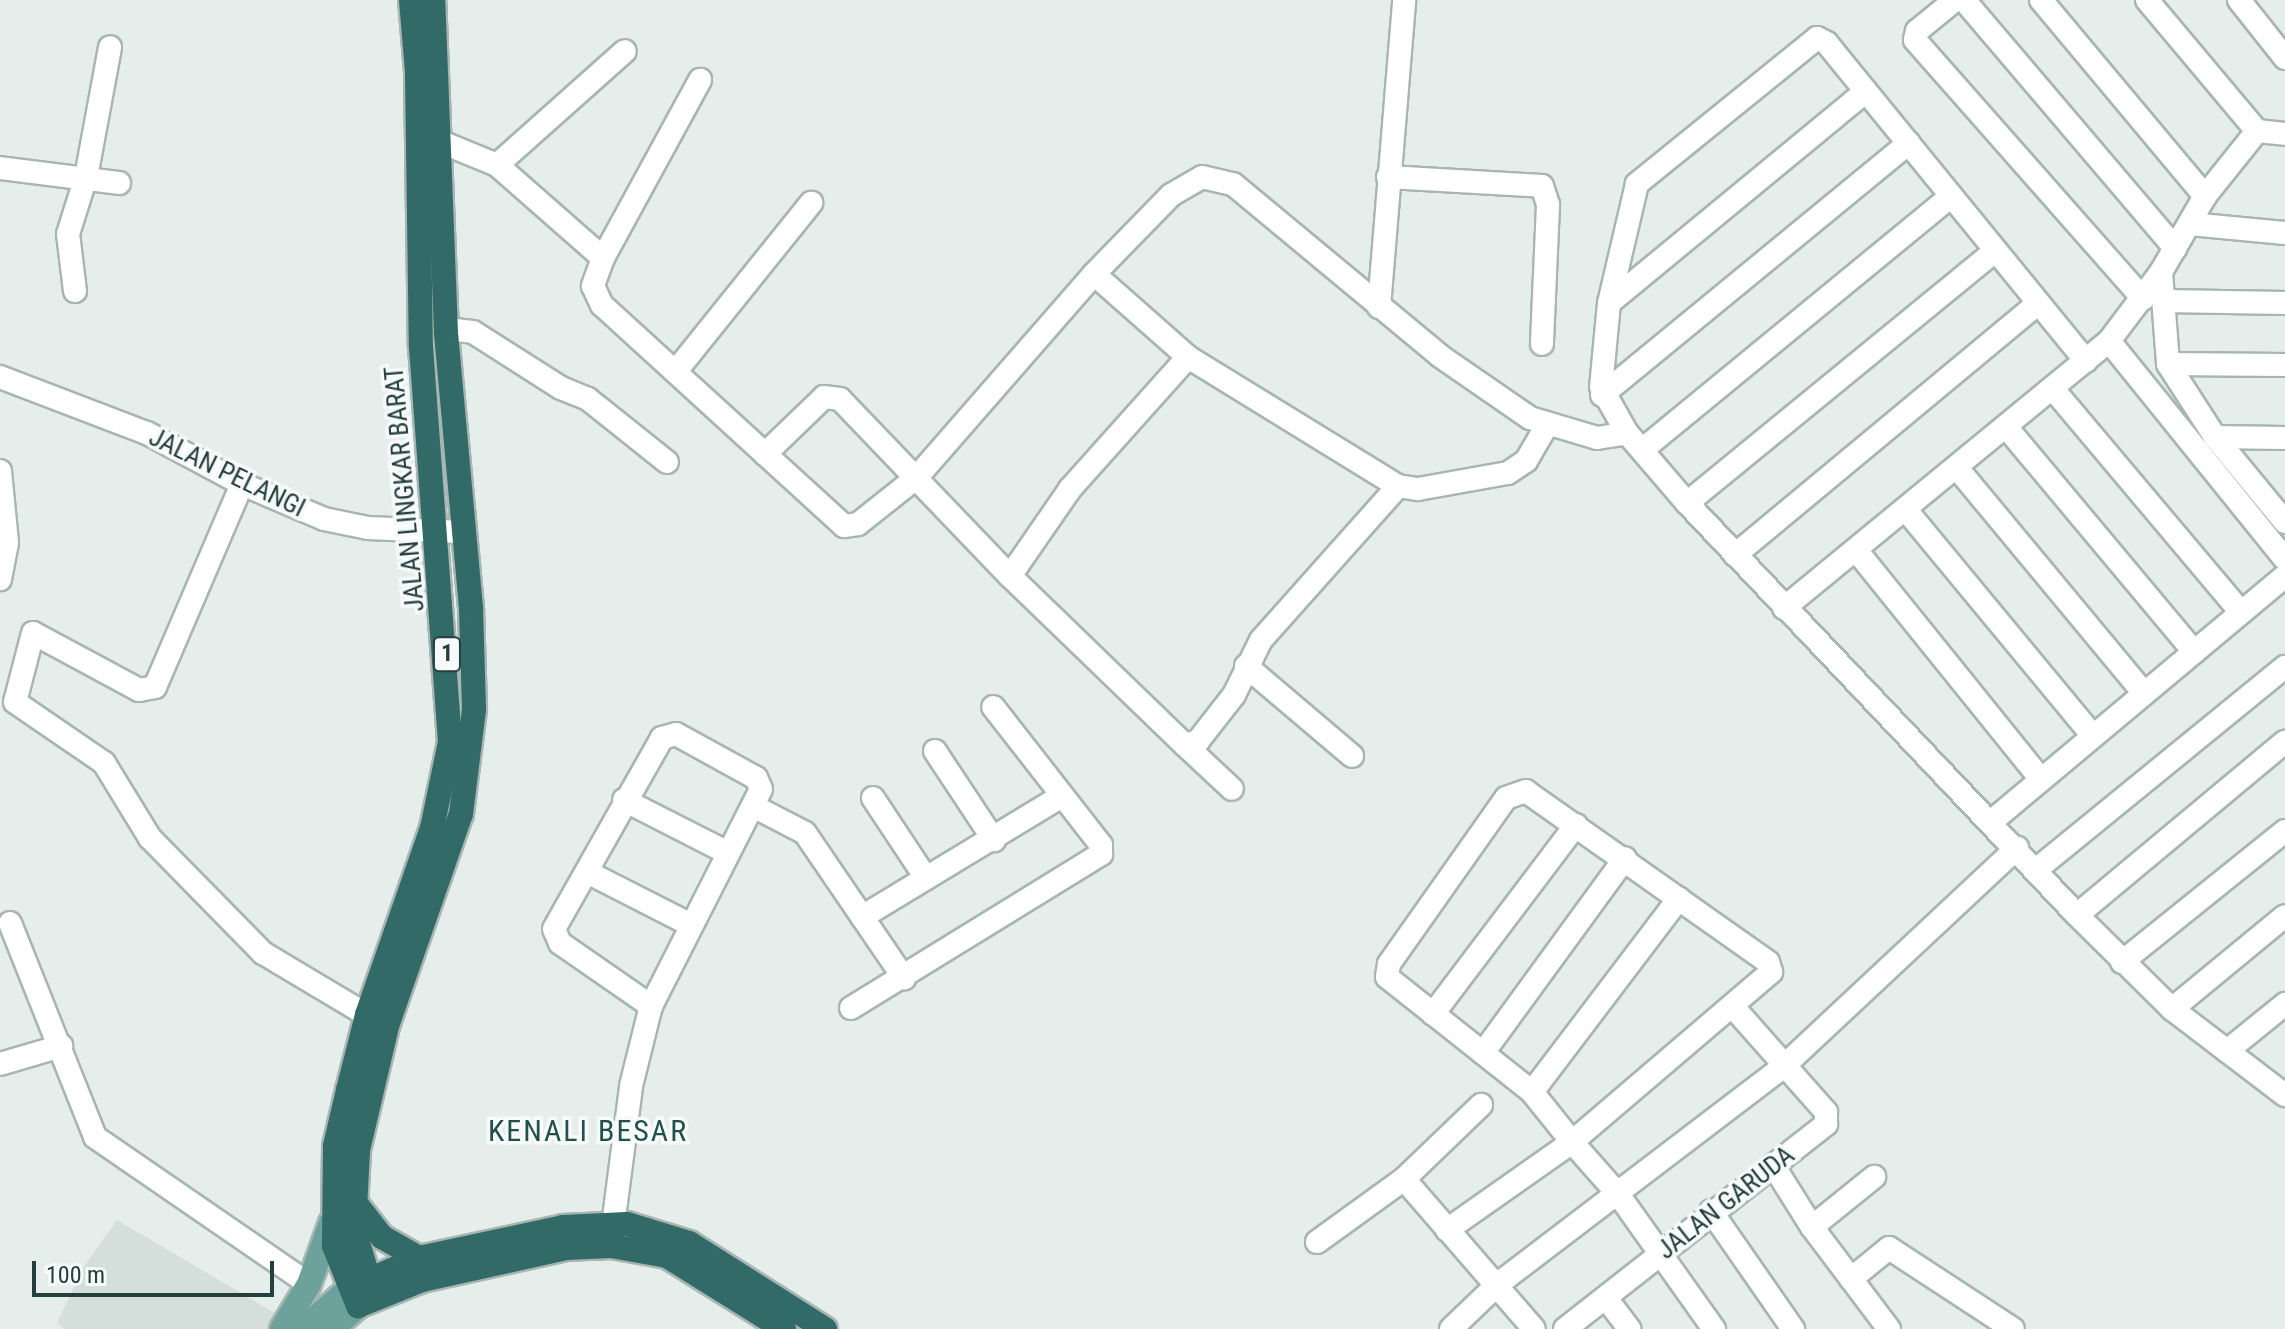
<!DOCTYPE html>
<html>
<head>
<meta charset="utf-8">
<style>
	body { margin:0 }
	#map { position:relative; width:2285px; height:1329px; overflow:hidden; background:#e6eeeb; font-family:"Roboto Condensed",sans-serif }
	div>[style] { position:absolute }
	.built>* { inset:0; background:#d4dedb }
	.roads { filter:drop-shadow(2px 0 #a8b6b3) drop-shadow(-2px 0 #a8b6b3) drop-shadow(0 2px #a8b6b3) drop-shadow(0 -2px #a8b6b3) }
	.minor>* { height:22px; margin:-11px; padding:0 11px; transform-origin:11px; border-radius:11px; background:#fff }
	.major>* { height:24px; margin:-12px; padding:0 12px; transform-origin:12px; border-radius:12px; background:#6da19b }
	.highway>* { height:24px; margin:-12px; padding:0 12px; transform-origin:12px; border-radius:12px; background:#326a67 }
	span { translate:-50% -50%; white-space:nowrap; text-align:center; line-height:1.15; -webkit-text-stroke:7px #f6faf9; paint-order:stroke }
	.shield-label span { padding:2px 6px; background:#f6faf9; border:2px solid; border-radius:6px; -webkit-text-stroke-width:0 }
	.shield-label { font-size:24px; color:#253f3c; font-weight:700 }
	.street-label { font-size:26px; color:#253f3c }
	.quarter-label { font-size:30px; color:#22514c; letter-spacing:2px }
	.scale { position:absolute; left:32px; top:1261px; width:242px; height:36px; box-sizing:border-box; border:4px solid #253f3c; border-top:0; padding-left:10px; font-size:24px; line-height:28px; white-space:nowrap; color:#253f3c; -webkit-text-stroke:6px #f6faf9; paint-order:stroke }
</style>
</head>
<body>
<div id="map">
	<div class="built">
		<i style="clip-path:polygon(117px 1220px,280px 1316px,272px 1329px,64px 1329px,57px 1323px,83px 1268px)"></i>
	</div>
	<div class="roads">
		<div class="minor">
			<i style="left:1955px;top:0;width:49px;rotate:140.8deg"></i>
			<i style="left:1917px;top:31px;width:9px;rotate:103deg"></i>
			<i style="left:1915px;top:40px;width:345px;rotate:48.6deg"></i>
			<i style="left:1964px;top:0;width:326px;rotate:49.6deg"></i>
			<i style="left:2041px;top:0;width:256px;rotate:50.1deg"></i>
			<i style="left:2147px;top:0;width:171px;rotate:50deg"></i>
			<i style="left:2257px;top:131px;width:28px;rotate:6deg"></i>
			<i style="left:2239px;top:0;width:74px;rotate:51.6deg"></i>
			<i style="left:441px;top:142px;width:61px;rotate:22.3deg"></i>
			<i style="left:497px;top:165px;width:141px;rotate:41.3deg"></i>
			<i style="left:603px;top:258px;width:30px;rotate:110deg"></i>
			<i style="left:593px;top:286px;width:21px;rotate:65deg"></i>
			<i style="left:602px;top:305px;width:328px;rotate:42.4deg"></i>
			<i style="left:844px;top:526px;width:14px;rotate:-8deg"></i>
			<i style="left:858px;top:524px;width:75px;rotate:-38.5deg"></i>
			<i style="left:917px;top:477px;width:269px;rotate:-48.9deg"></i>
			<i style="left:1094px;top:274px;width:110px;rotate:-45.7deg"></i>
			<i style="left:1171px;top:195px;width:36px;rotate:-30deg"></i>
			<i style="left:1202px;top:177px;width:32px;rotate:13deg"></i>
			<i style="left:1233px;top:184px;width:269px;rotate:39.7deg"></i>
			<i style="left:1440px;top:356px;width:109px;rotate:34.6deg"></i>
			<i style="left:1530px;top:418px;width:70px;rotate:16.6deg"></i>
			<i style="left:1597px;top:438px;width:30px;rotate:-9deg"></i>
			<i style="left:497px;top:165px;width:171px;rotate:-41.7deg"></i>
			<i style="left:0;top:168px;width:120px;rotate:7.2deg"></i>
			<i style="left:1388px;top:177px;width:154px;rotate:3.3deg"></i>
			<i style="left:1542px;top:186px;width:20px;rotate:72deg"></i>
			<i style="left:1548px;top:205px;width:139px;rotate:92.5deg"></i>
			<i style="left:2190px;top:224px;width:95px;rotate:5.4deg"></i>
			<i style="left:603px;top:258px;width:203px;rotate:-61.4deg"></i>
			<i style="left:2161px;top:272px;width:92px;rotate:85.6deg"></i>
			<i style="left:2168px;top:364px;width:87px;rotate:57.2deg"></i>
			<i style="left:2215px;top:437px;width:110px;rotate:50.5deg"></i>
			<i style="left:1094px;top:274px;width:125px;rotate:41.4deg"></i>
			<i style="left:1188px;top:357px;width:246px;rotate:31.6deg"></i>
			<i style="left:1398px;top:486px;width:20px;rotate:9deg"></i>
			<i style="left:1418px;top:489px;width:91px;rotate:-10.1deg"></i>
			<i style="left:1508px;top:473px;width:22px;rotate:-34deg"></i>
			<i style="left:1526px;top:461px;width:42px;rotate:-59.7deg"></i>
			<i style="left:75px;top:291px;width:57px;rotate:-97deg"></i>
			<i style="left:68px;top:234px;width:60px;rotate:-72.5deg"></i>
			<i style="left:86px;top:177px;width:132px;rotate:-79.5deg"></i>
			<i style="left:2164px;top:301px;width:121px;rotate:0.9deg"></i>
			<i style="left:1609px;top:303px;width:333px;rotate:-39.5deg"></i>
			<i style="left:1379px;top:307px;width:308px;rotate:-85.3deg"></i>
			<i style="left:446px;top:329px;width:27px;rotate:6deg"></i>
			<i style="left:473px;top:332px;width:104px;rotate:32.5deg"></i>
			<i style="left:561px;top:388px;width:29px;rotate:22deg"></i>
			<i style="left:588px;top:399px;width:101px;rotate:38.6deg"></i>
			<i style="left:2109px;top:341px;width:280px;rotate:51.1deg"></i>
			<i style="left:2086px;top:361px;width:410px;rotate:-129.2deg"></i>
			<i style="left:1827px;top:43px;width:11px;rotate:-153deg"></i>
			<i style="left:1817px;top:38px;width:232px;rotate:141deg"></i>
			<i style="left:1637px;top:184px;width:122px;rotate:103.2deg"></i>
			<i style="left:1609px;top:303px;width:84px;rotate:95.4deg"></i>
			<i style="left:1601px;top:387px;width:53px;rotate:60.5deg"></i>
			<i style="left:1627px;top:433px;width:92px;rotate:49.4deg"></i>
			<i style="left:1687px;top:503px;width:567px;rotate:46.57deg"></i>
			<i style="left:2077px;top:915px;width:134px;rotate:44.7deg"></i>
			<i style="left:2172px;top:1009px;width:142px;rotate:37.3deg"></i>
			<i style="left:2168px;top:364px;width:117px;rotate:0.5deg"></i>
			<i style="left:676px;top:371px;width:216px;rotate:-51.2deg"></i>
			<i style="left:0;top:377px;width:157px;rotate:20.9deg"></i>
			<i style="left:147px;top:433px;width:108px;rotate:28.2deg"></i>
			<i style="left:242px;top:484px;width:89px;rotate:23.1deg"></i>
			<i style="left:324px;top:519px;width:45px;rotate:11.6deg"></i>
			<i style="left:368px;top:528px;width:94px;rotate:2.4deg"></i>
			<i style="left:2053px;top:389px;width:292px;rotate:49.9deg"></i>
			<i style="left:1602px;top:395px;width:397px;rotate:-39.4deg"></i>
			<i style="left:2007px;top:428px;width:292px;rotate:50.1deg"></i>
			<i style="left:2215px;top:437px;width:70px;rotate:0.8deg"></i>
			<i style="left:1642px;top:450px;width:399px;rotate:-39.4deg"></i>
			<i style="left:765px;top:454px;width:82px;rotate:-44deg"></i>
			<i style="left:824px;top:397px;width:16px;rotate:7deg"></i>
			<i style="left:840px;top:399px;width:245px;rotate:46.2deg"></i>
			<i style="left:1010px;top:576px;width:243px;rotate:44deg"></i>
			<i style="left:1185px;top:745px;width:14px;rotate:-17deg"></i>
			<i style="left:1198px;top:741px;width:58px;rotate:-52deg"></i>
			<i style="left:1234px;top:695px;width:61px;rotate:-63.9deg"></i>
			<i style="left:1261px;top:640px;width:206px;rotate:-48.3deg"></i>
			<i style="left:1957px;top:468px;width:293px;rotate:50.3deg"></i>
			<i style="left:0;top:471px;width:72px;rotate:84.4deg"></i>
			<i style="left:7px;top:543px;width:37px;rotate:101deg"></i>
			<i style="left:242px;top:484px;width:221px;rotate:113.2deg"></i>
			<i style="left:155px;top:687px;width:16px;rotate:169deg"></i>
			<i style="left:139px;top:690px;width:120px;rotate:-151.7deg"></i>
			<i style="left:33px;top:633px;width:71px;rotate:104.6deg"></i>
			<i style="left:15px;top:702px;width:108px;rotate:34.4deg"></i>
			<i style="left:104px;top:763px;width:88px;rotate:58.5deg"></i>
			<i style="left:150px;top:838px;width:161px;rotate:45.5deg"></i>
			<i style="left:263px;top:953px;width:121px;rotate:30.8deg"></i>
			<i style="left:1687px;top:503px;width:398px;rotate:-39.3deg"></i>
			<i style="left:1906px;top:510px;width:293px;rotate:50.4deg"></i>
			<i style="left:1856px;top:550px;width:294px;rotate:51.1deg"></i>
			<i style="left:1735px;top:555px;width:394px;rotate:-39.7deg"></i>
			<i style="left:1010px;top:576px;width:106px;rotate:-55.4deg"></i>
			<i style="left:1070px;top:489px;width:177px;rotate:-48.2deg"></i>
			<i style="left:1784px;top:608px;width:421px;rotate:-39.4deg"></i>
			<i style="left:2109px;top:341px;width:86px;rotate:-53deg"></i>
			<i style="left:2161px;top:272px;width:88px;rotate:-59.9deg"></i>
			<i style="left:2205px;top:196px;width:83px;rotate:-51.3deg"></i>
			<i style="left:1246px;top:666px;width:139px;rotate:40.3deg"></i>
			<i style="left:1185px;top:745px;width:64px;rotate:43.1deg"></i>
			<i style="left:935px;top:751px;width:107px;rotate:56.5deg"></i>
			<i style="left:873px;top:798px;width:96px;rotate:56.5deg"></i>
			<i style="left:624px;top:800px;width:117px;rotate:27deg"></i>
			<i style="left:755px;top:807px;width:56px;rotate:27.5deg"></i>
			<i style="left:805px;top:833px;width:176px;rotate:55.7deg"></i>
			<i style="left:1992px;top:821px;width:382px;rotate:-39.9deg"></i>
			<i style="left:2037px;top:869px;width:320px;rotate:-39.2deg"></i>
			<i style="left:587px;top:872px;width:117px;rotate:27deg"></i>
			<i style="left:2077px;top:915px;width:271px;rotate:-39.8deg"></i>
			<i style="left:862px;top:917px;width:234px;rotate:-31.2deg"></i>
			<i style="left:10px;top:923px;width:230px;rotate:68.3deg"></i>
			<i style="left:95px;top:1137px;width:260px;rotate:34.5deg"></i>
			<i style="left:2122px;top:962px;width:209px;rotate:-38.8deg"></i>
			<i style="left:851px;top:1008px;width:294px;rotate:-31.6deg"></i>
			<i style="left:1101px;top:854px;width:9px;rotate:-90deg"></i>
			<i style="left:1101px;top:845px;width:175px;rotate:-128deg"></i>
			<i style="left:2172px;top:1009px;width:146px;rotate:-39.5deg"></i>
			<i style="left:1433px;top:1014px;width:237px;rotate:-52.9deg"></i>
			<i style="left:2227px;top:1051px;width:75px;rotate:-39deg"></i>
			<i style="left:1483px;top:1053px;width:241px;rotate:-53.9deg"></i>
			<i style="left:0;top:1064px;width:64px;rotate:-16.4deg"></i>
			<i style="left:1532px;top:1092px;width:243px;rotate:-52.8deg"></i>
			<i style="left:1773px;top:1165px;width:73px;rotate:57.8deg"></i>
			<i style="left:1812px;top:1227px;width:128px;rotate:53deg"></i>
			<i style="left:1404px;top:1179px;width:198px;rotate:49.1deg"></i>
			<i style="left:1711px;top:1211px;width:144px;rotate:55.2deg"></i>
			<i style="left:1812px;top:1227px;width:80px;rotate:-38.9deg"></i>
			<i style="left:1447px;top:1230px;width:153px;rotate:-35.1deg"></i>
			<i style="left:1572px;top:1142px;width:262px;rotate:-40.5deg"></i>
			<i style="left:1771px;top:972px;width:10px;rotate:-107deg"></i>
			<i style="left:1768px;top:962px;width:296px;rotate:-144.8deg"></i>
			<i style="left:1526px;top:791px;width:21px;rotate:161deg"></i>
			<i style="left:1506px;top:798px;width:203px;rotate:125.2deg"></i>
			<i style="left:1389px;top:964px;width:13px;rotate:99deg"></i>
			<i style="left:1387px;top:977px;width:185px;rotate:38.4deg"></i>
			<i style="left:1532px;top:1092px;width:64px;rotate:51.3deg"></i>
			<i style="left:1572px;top:1142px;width:69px;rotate:48.5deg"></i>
			<i style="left:1618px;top:1194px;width:166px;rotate:54.6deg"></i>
			<i style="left:611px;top:1241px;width:156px;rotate:-82.6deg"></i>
			<i style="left:631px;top:1086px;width:82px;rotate:-76deg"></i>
			<i style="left:651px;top:1006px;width:243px;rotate:-63.1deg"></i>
			<i style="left:761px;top:789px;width:12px;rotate:-114deg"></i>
			<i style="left:756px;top:778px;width:91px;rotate:-151.2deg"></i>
			<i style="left:676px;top:734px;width:15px;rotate:164deg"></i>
			<i style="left:662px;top:738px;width:219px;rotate:119.5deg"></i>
			<i style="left:554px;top:929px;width:15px;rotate:67deg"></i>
			<i style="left:560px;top:943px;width:111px;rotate:34.7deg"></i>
			<i style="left:1317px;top:1242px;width:107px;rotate:-35.9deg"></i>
			<i style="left:1404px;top:1179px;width:107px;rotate:-43.9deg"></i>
			<i style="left:1851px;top:1279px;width:49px;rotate:-39.2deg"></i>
			<i style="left:1889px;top:1248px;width:148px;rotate:33.2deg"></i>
			<i style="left:1606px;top:1298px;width:39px;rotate:53deg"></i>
			<i style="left:1451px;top:1329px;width:65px;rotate:-43.8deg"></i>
			<i style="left:1498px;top:1284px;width:361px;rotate:-37.3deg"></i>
			<i style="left:1785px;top:1065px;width:318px;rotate:-43.1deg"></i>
			<i style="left:1565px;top:1329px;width:332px;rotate:-38.1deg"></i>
			<i style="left:1826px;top:1124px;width:12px;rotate:-90deg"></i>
			<i style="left:1826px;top:1112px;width:140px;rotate:-131.5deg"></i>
		</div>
		<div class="major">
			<i style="left:282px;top:1329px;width:52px;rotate:-59deg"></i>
			<i style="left:309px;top:1284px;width:65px;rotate:-70.2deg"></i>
			<i style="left:303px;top:1329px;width:62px;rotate:-41.1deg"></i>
			<i style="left:332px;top:1329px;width:35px;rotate:-41deg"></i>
		</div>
		<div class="highway">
			<i style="left:411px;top:0;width:72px;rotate:85.2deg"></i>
			<i style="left:417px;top:72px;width:275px;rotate:89.2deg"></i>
			<i style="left:421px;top:347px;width:396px;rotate:85.8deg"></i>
			<i style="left:450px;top:742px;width:88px;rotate:101.8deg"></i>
			<i style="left:432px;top:828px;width:198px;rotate:109.2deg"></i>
			<i style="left:367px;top:1015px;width:77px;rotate:104.2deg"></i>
			<i style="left:348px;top:1090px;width:57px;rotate:103.1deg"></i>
			<i style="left:335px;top:1146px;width:100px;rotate:90.6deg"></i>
			<i style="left:334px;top:1246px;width:65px;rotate:68.2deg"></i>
			<i style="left:358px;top:1306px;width:69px;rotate:-22.1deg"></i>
			<i style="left:422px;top:1280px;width:148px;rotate:-12.5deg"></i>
			<i style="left:566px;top:1248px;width:45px;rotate:-2.5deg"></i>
			<i style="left:611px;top:1246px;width:57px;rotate:10.1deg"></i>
			<i style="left:667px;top:1256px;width:138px;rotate:32deg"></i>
			<i style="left:354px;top:1201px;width:46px;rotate:52.1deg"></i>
			<i style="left:382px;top:1237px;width:43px;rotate:29.6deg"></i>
			<i style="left:353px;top:1287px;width:72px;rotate:-23.7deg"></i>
			<i style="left:419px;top:1258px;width:147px;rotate:-12.1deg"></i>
			<i style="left:563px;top:1227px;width:64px;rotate:-2.7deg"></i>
			<i style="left:627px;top:1224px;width:65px;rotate:17deg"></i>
			<i style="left:689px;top:1243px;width:161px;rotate:32.3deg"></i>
			<i style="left:374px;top:1297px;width:71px;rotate:-106.4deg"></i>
			<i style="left:354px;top:1229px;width:79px;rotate:-87.1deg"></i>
			<i style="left:358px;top:1150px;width:127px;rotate:-76.8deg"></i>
			<i style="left:387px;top:1026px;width:225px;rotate:-70.8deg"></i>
			<i style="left:461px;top:814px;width:106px;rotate:-82.9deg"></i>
			<i style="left:474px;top:709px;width:101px;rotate:-91.7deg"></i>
			<i style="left:471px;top:608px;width:276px;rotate:-95.2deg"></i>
			<i style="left:446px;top:333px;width:333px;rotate:-92.2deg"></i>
		</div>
	</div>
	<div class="shield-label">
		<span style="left:447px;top:654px">1</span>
	</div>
	<div class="street-label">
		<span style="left:227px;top:473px;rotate:26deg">JALAN PELANGI</span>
		<span style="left:405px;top:489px;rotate:-95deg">JALAN LINGKAR BARAT</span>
		<span style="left:1726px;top:1203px;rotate:-38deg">JALAN GARUDA</span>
	</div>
	<div class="quarter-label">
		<span style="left:588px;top:1131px">KENALI BESAR</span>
	</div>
	<div class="scale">100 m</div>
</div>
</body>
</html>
